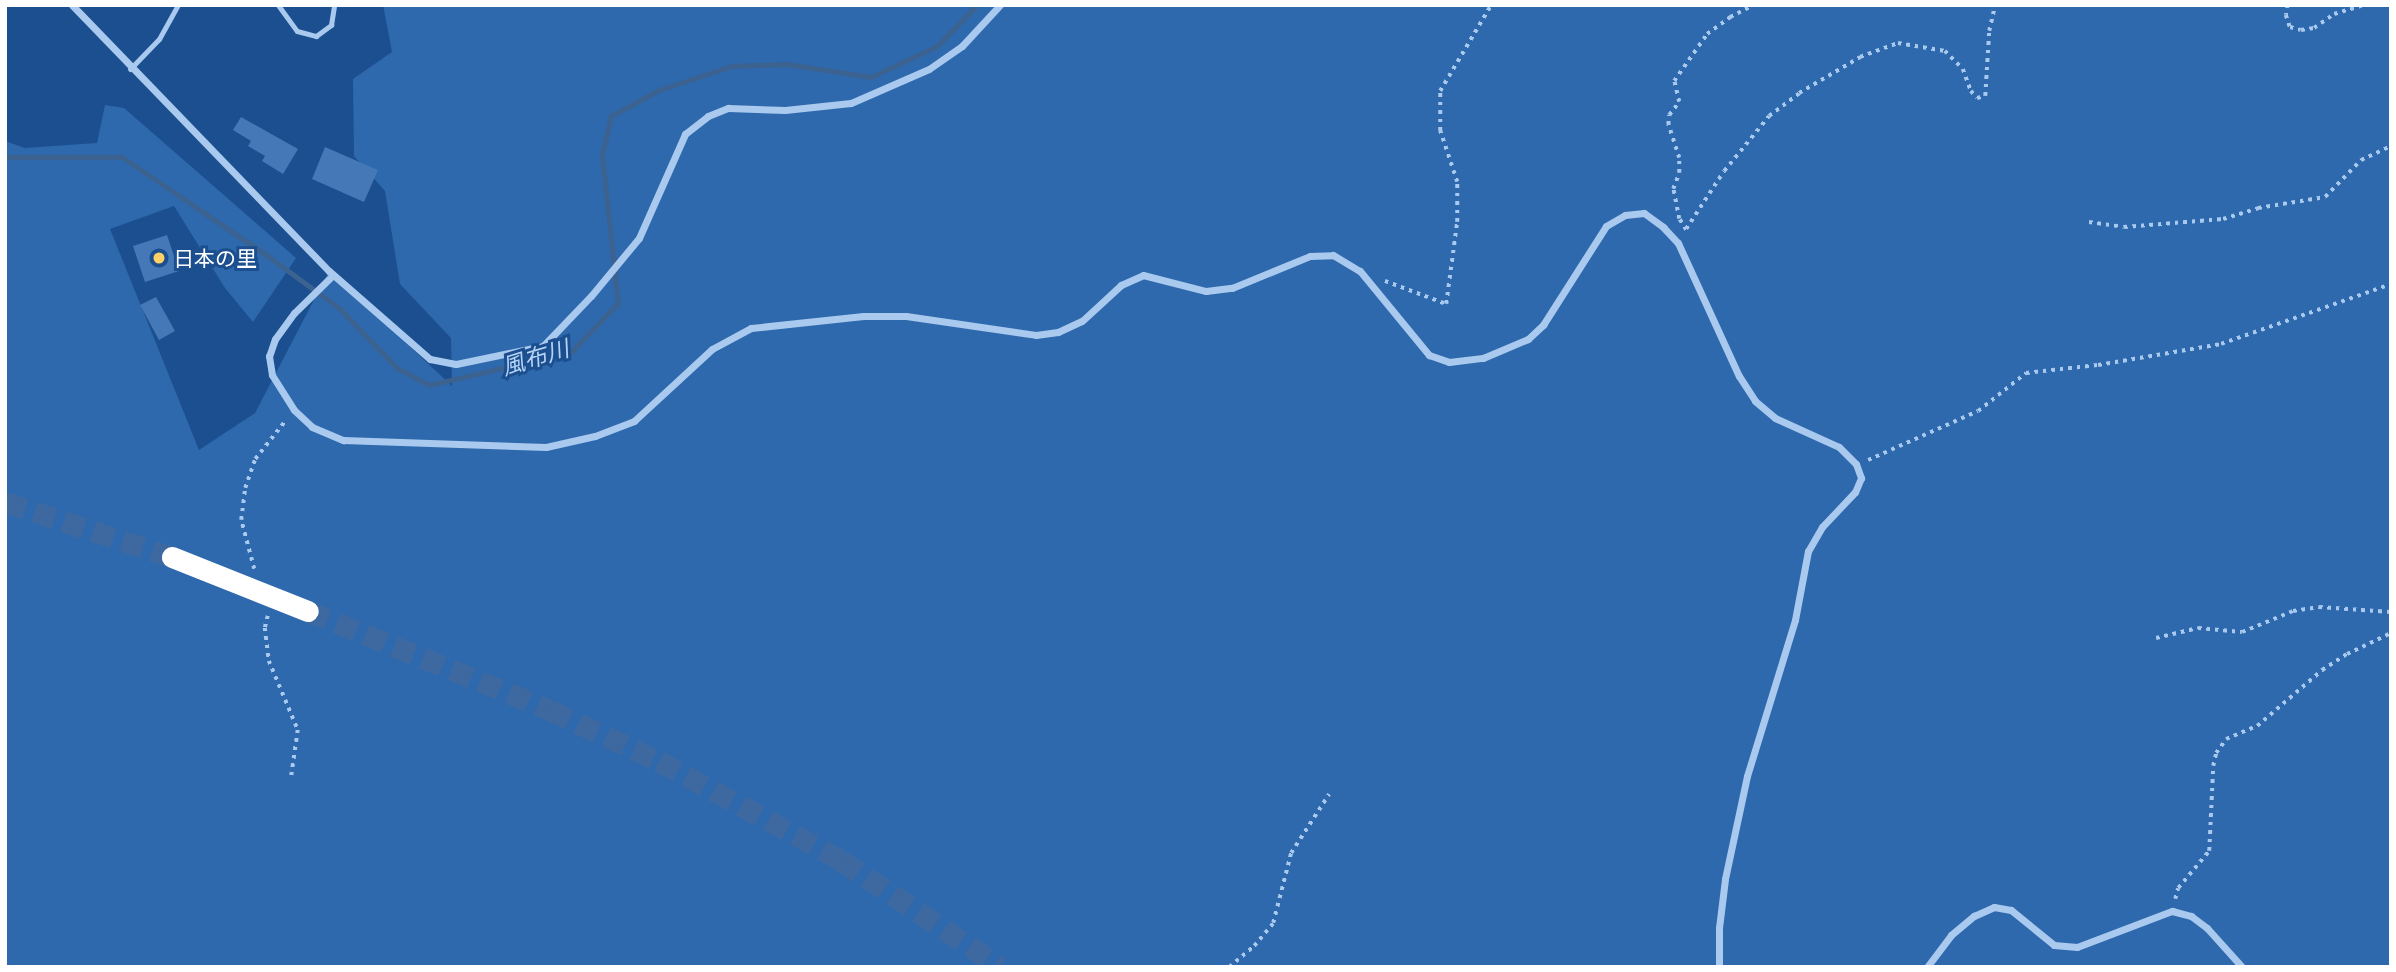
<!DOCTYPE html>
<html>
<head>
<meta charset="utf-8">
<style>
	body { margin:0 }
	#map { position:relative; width:2396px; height:972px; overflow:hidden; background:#1b4f8f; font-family:Manrope,"Noto Sans JP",sans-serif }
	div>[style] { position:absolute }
	.green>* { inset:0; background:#2e69ad }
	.stream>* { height:5px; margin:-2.5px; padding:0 2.5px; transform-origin:2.5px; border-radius:2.5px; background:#3c6290 }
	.building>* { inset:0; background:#4478b7 }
	.highway-tunnel>* { height:21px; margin-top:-10.5px; transform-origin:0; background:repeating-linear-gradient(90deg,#3d69a0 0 21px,transparent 0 31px) }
	.path>* { height:3.5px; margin-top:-1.75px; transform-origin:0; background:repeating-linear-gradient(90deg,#a9c9ee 0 3.5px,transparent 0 8.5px) }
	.lane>* { height:5px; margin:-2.5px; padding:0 2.5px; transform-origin:2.5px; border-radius:2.5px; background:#a9c9ee }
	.street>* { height:7px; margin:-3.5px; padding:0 3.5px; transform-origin:3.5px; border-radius:3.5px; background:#a9c9ee }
	.highway>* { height:21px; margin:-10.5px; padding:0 10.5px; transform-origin:10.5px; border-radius:10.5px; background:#fff }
	.dots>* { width:19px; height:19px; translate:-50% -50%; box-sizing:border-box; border:4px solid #1b4f8f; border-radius:50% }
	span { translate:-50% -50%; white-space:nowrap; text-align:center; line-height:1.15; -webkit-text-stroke:6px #1b4f8f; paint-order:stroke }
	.poi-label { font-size:21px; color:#fff }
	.left { translate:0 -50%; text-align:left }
	.water-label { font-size:23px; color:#b5d3f5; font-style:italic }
	.frame { position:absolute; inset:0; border:7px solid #fff; pointer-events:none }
</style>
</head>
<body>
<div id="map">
	<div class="green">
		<i style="clip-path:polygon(383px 5px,2391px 5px,2391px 967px,5px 967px,5px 141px,25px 148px,97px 143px,105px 105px,124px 108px,296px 258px,253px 322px,225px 288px,174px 206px,110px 229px,199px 450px,255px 413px,329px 271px,452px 386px,451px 338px,400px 284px,385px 191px,354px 156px,353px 79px,392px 52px)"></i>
	</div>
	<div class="stream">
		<i style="left:5px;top:157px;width:117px"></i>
		<i style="left:122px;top:157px;width:178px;rotate:34.2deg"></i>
		<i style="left:269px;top:257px;width:87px;rotate:36.1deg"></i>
		<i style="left:339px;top:308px;width:83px;rotate:46deg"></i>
		<i style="left:397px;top:368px;width:36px;rotate:28deg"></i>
		<i style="left:429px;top:385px;width:146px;rotate:-13.1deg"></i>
		<i style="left:571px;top:352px;width:68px;rotate:-46.2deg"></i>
		<i style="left:618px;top:303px;width:149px;rotate:-96.2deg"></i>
		<i style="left:602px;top:155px;width:40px;rotate:-77deg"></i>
		<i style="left:611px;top:116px;width:55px;rotate:-28.4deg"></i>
		<i style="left:659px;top:90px;width:77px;rotate:-18.2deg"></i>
		<i style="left:732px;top:66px;width:55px;rotate:-2.1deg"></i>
		<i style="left:787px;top:64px;width:85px;rotate:8.8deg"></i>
		<i style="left:871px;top:77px;width:73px;rotate:-25.2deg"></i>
		<i style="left:937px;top:46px;width:57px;rotate:-45.7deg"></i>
	</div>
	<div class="building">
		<i style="clip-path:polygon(241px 117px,298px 149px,283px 174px,262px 161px,265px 156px,248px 146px,251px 141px,233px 130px)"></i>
		<i style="clip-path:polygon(325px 147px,378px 170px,364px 202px,312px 179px)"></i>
		<i style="clip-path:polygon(167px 235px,179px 271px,145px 282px,133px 246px)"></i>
		<i style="clip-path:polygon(156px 297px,175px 331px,159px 340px,140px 305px)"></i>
	</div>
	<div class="highway-tunnel">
		<i style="left:5px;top:502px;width:176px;rotate:18.2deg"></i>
		<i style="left:308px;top:611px;width:261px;rotate:22.2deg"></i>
		<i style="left:550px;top:710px;width:120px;rotate:25.1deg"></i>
		<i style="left:659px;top:761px;width:207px;rotate:28.5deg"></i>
		<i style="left:841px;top:860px;width:192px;rotate:33.9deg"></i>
	</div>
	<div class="path">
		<i style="left:2288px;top:5px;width:10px;rotate:101deg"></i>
		<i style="left:2286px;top:15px;width:13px;rotate:72deg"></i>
		<i style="left:2290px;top:27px;width:11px;rotate:15deg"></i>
		<i style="left:2301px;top:30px;width:13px;rotate:-9deg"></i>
		<i style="left:2314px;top:28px;width:24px;rotate:-35deg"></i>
		<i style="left:2334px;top:14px;width:30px;rotate:-17deg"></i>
		<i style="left:2089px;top:222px;width:35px;rotate:8deg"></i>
		<i style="left:2124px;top:227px;width:99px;rotate:-4.6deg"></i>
		<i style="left:2223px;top:219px;width:37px;rotate:-17deg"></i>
		<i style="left:2258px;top:208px;width:68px;rotate:-9.3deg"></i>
		<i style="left:2325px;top:197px;width:52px;rotate:-45.8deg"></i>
		<i style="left:2361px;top:160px;width:33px;rotate:-25deg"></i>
		<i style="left:1686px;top:229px;width:69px;rotate:-56.8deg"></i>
		<i style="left:1724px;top:171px;width:71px;rotate:-50.7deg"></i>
		<i style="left:1769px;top:116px;width:38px;rotate:-37deg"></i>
		<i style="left:1799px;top:93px;width:71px;rotate:-30.5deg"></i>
		<i style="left:1860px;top:57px;width:40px;rotate:-20.2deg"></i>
		<i style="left:1898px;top:43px;width:48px;rotate:9.7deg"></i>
		<i style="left:1945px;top:51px;width:25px;rotate:45deg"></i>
		<i style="left:1963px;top:69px;width:23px;rotate:70deg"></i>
		<i style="left:1971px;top:91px;width:9px;rotate:49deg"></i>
		<i style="left:1977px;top:98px;width:8px;rotate:-14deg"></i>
		<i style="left:1985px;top:96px;width:65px;rotate:-86.5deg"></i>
		<i style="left:1989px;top:31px;width:27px;rotate:-77deg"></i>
		<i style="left:1686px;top:230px;width:13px;rotate:-122deg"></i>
		<i style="left:1679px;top:219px;width:31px;rotate:-101deg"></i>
		<i style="left:1673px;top:189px;width:17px;rotate:-69deg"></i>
		<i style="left:1679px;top:173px;width:15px;rotate:-90deg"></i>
		<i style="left:1679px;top:158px;width:35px;rotate:-108deg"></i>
		<i style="left:1668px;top:125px;width:10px;rotate:-84deg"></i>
		<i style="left:1669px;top:115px;width:16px;rotate:-52deg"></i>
		<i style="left:1679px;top:102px;width:22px;rotate:-103deg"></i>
		<i style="left:1674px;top:81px;width:57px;rotate:-54.9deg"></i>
		<i style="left:1707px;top:34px;width:29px;rotate:-36deg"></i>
		<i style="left:1730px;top:17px;width:27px;rotate:-27deg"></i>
		<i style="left:1385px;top:281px;width:65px;rotate:20.7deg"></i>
		<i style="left:1446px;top:304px;width:83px;rotate:-82.4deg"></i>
		<i style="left:1457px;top:222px;width:40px;rotate:-90deg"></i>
		<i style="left:1457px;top:182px;width:54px;rotate:-108.4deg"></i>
		<i style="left:1440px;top:131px;width:40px;rotate:-90deg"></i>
		<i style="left:1440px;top:91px;width:100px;rotate:-59.3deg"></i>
		<i style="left:1868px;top:460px;width:120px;rotate:-24deg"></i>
		<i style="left:1978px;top:411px;width:61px;rotate:-38.4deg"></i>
		<i style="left:2026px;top:373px;width:72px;rotate:-6.3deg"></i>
		<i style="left:2098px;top:365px;width:125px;rotate:-9.7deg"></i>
		<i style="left:2221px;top:344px;width:180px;rotate:-19.4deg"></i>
		<i style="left:254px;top:569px;width:51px;rotate:-104.9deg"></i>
		<i style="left:241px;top:520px;width:32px;rotate:-83deg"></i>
		<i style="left:245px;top:488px;width:31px;rotate:-71deg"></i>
		<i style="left:255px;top:459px;width:50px;rotate:-51.5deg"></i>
		<i style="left:268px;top:616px;width:12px;rotate:104deg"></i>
		<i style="left:265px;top:628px;width:33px;rotate:83deg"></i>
		<i style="left:269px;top:661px;width:75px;rotate:67.2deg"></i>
		<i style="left:298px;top:730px;width:49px;rotate:98.1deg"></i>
		<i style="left:2156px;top:638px;width:43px;rotate:-13.4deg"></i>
		<i style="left:2198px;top:628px;width:44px;rotate:5.2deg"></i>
		<i style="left:2242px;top:632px;width:55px;rotate:-22.4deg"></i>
		<i style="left:2293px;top:611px;width:26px;rotate:-9deg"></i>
		<i style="left:2319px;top:607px;width:72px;rotate:4deg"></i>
		<i style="left:2175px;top:899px;width:11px;rotate:-75deg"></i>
		<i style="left:2178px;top:888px;width:48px;rotate:-50deg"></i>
		<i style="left:2209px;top:851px;width:85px;rotate:-87.3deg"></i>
		<i style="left:2213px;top:766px;width:13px;rotate:-77deg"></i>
		<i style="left:2216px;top:753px;width:17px;rotate:-54deg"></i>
		<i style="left:2226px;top:739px;width:34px;rotate:-23deg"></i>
		<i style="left:2257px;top:726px;width:86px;rotate:-40.7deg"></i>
		<i style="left:2322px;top:670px;width:30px;rotate:-33deg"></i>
		<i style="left:2347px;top:654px;width:49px;rotate:-25.5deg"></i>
		<i style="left:1229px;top:967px;width:33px;rotate:-40deg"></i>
		<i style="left:1254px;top:946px;width:30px;rotate:-50deg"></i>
		<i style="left:1273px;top:923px;width:72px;rotate:-75.6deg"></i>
		<i style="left:1291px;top:853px;width:70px;rotate:-57.2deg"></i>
	</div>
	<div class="lane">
		<i style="left:278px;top:5px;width:32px;rotate:54deg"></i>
		<i style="left:297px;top:31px;width:20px;rotate:15deg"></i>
		<i style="left:316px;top:36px;width:19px;rotate:-36deg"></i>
		<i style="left:331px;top:25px;width:20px;rotate:-81deg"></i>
		<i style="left:130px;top:69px;width:42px;rotate:-46deg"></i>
		<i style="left:159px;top:39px;width:39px;rotate:-61deg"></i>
	</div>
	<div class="street">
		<i style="left:72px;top:5px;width:370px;rotate:46deg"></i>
		<i style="left:329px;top:271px;width:134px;rotate:41.1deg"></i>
		<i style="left:430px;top:359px;width:26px;rotate:11deg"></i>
		<i style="left:456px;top:364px;width:89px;rotate:-11.7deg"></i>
		<i style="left:543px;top:346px;width:69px;rotate:-46.2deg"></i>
		<i style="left:591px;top:296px;width:75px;rotate:-50.4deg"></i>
		<i style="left:639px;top:238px;width:114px;rotate:-66.1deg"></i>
		<i style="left:685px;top:134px;width:29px;rotate:-38deg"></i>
		<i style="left:708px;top:116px;width:22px;rotate:-22deg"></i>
		<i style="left:728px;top:108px;width:57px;rotate:2deg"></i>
		<i style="left:785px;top:110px;width:66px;rotate:-6.1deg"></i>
		<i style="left:851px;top:103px;width:85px;rotate:-23.6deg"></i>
		<i style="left:929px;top:69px;width:40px;rotate:-34.9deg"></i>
		<i style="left:962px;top:46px;width:56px;rotate:-47.2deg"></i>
		<i style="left:333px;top:275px;width:54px;rotate:135.7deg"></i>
		<i style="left:294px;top:313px;width:32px;rotate:126deg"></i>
		<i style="left:275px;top:339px;width:18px;rotate:109deg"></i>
		<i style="left:269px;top:356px;width:19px;rotate:81deg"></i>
		<i style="left:272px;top:375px;width:41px;rotate:57.8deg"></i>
		<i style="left:294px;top:410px;width:25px;rotate:43deg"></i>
		<i style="left:312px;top:427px;width:34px;rotate:23deg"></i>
		<i style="left:343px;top:440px;width:203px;rotate:2deg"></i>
		<i style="left:546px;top:447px;width:50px;rotate:-12.7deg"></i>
		<i style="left:595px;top:436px;width:42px;rotate:-21deg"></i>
		<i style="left:634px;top:421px;width:106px;rotate:-42.7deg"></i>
		<i style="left:712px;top:349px;width:44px;rotate:-28.3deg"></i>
		<i style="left:751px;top:328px;width:113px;rotate:-6.1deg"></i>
		<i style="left:863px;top:316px;width:43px"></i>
		<i style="left:906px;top:316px;width:131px;rotate:8.3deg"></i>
		<i style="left:1036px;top:335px;width:22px;rotate:-8deg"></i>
		<i style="left:1058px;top:332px;width:26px;rotate:-25deg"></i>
		<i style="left:1082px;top:321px;width:53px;rotate:-42.7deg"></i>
		<i style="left:1121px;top:285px;width:24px;rotate:-24deg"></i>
		<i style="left:1143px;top:275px;width:65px;rotate:14.3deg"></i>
		<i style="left:1206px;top:291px;width:26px;rotate:-7deg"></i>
		<i style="left:1232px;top:288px;width:84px;rotate:-22.3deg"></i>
		<i style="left:1310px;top:256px;width:23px;rotate:-2deg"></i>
		<i style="left:1333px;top:255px;width:31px;rotate:31deg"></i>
		<i style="left:1360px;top:271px;width:109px;rotate:50.6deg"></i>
		<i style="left:1429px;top:355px;width:21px;rotate:19deg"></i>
		<i style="left:1449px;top:362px;width:34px;rotate:-7deg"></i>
		<i style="left:1483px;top:358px;width:49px;rotate:-22.9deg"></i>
		<i style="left:1528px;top:339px;width:21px;rotate:-43deg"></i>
		<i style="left:1543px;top:325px;width:117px;rotate:-57.5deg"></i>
		<i style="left:1606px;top:226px;width:22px;rotate:-30deg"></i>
		<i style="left:1625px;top:215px;width:19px;rotate:-6deg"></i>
		<i style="left:1644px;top:213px;width:24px;rotate:36deg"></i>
		<i style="left:1663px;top:227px;width:22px;rotate:47deg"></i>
		<i style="left:1678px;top:243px;width:146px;rotate:65.4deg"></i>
		<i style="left:1739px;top:376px;width:30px;rotate:57deg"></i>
		<i style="left:1755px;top:401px;width:26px;rotate:40deg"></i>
		<i style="left:1775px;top:418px;width:70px;rotate:24.4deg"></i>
		<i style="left:1839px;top:447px;width:24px;rotate:45deg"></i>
		<i style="left:1856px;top:464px;width:15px;rotate:70deg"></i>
		<i style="left:1861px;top:478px;width:15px;rotate:113deg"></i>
		<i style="left:1855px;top:492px;width:48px;rotate:133.3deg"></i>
		<i style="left:1822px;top:527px;width:28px;rotate:120deg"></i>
		<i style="left:1808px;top:551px;width:70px;rotate:100.7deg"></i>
		<i style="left:1795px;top:620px;width:163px;rotate:107.1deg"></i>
		<i style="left:1747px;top:776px;width:105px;rotate:102.1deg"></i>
		<i style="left:1725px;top:879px;width:49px;rotate:97deg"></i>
		<i style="left:1719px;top:928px;width:39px;rotate:90deg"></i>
		<i style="left:1927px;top:967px;width:40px;rotate:-53deg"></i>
		<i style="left:1951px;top:935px;width:30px;rotate:-40deg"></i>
		<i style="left:1974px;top:916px;width:22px;rotate:-24deg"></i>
		<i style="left:1994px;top:907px;width:17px;rotate:10deg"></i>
		<i style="left:2011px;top:910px;width:55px;rotate:39.1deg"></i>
		<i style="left:2054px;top:945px;width:23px;rotate:5deg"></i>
		<i style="left:2077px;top:947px;width:102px;rotate:-20.8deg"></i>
		<i style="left:2172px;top:911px;width:20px;rotate:15deg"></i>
		<i style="left:2191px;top:916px;width:20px;rotate:37deg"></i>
		<i style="left:2207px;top:928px;width:52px;rotate:48.1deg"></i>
	</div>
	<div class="highway">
		<i style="left:172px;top:557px;width:146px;rotate:21.7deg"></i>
	</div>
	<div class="dots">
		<i style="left:159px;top:258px;background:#ffd166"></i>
	</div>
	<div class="poi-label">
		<span class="left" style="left:173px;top:258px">日本の里</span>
	</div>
	<div class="water-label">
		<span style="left:535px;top:357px;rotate:-17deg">風布川</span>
	</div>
	<div class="frame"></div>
</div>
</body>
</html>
